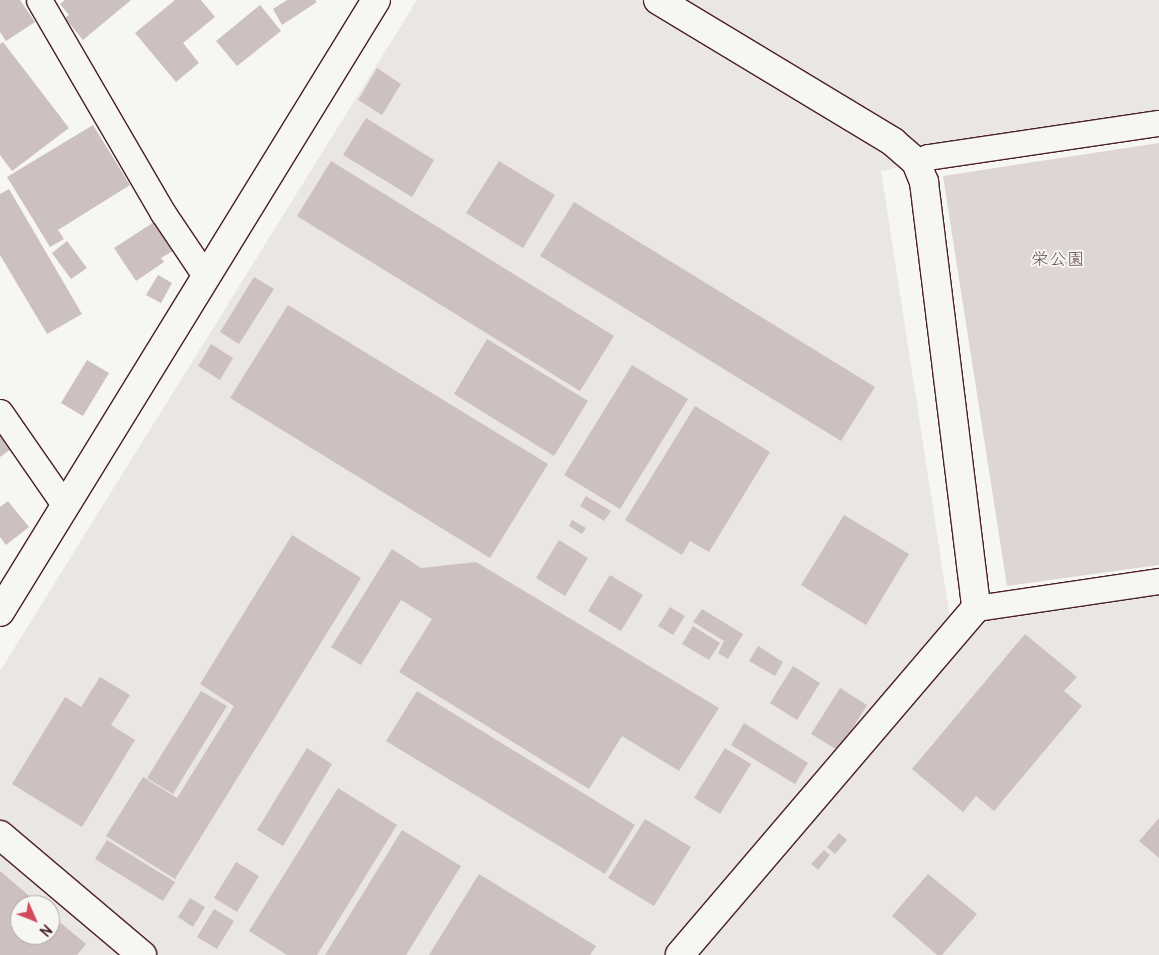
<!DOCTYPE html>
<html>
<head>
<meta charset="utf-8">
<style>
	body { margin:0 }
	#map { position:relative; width:1159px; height:955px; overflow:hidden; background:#f6f6f2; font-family:Pangolin,"Klee One",sans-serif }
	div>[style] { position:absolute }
	.built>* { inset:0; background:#e9e6e3 }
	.green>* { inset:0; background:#ddd6d5 }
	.building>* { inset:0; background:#ccc1c0 }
	.roads { filter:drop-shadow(1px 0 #4a1f2b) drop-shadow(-1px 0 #4a1f2b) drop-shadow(0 1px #4a1f2b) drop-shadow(0 -1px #4a1f2b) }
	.street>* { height:25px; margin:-12.5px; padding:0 12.5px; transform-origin:12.5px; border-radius:12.5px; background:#f6f6f2 }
	.secondary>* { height:28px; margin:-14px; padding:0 14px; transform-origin:14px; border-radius:14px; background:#f6f6f2 }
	span { translate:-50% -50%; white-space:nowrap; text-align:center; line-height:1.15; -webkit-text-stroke:4px #f6f6f2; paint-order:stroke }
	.park-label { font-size:18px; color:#6f4d56 }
	.north { position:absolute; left:10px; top:895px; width:50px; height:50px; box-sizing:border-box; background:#f6f6f2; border:1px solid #b1a0a2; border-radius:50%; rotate:134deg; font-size:14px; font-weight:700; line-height:20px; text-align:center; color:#4a1f2b }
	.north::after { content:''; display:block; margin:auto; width:18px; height:22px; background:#d1495b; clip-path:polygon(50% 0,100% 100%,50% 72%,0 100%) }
</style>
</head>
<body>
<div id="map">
	<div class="built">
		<i style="clip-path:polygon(evenodd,417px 0,1159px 0,1159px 111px,881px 171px,950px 618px,1159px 595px,1159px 955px,0 955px,0 671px,417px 0,20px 905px,50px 905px,50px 935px,20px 935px,20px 905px)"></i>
	</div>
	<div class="green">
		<i style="clip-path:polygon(1159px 143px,1159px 565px,1007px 586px,943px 176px)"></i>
	</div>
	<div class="building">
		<i style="clip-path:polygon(0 0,20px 0,35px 22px,6px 41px,0 32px)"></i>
		<i style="clip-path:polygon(65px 0,131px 0,83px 40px,65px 18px,69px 15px,60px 4px)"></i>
		<i style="clip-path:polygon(175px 0,201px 0,215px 17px,183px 43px,199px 63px,176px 82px,135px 33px)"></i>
		<i style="clip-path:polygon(287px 0,315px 0,317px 2px,282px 25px,273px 9px)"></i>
		<i style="clip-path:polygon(260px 5px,281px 31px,237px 66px,216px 41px)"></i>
		<i style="clip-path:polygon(3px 42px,69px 128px,12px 171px,0 155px,0 44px)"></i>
		<i style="clip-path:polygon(377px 68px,401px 84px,382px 115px,358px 100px)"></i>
		<i style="clip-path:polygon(366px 118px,434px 160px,412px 197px,343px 155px)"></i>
		<i style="clip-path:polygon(93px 125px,130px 185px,58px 230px,64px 239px,50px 247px,7px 177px)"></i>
		<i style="clip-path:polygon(331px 161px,614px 336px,580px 391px,297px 216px)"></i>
		<i style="clip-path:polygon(499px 161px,555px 195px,523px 248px,466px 213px)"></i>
		<i style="clip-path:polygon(9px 189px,82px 314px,47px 334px,0 255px,0 194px)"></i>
		<i style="clip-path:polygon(574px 202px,875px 387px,841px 441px,540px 256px)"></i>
		<i style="clip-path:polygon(154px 222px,173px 251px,161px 258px,164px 262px,136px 281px,114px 248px)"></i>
		<i style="clip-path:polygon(67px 241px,87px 268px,71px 279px,52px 253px)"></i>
		<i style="clip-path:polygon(158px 275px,172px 283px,161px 303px,146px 295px)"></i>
		<i style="clip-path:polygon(254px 277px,274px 289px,239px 344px,220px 332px)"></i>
		<i style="clip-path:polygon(288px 305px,548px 464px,490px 558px,230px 398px)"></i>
		<i style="clip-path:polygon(487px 339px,588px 401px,554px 456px,454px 394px)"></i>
		<i style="clip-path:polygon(211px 344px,233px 358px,220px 380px,198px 366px)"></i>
		<i style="clip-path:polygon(87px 360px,109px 373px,83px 416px,61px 403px)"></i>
		<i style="clip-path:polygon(632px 365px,688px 399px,620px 509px,564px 475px)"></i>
		<i style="clip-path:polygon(695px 406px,770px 452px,709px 552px,690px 541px,682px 555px,625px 520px)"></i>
		<i style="clip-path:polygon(0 434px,11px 449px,0 457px)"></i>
		<i style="clip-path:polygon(586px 496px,611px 511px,604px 521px,580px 506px)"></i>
		<i style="clip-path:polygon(8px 501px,29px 527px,6px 545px,0 537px,0 507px)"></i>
		<i style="clip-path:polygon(844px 515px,909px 554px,866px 625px,801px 585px)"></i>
		<i style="clip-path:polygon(572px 520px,586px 528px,582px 534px,569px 526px)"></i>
		<i style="clip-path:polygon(292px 535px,361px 578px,175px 879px,106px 836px,143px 777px,177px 798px,234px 706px,200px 684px)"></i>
		<i style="clip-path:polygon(559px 540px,588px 558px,565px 596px,536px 578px)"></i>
		<i style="clip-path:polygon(392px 549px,421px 568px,476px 562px,719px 708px,679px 771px,622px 736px,589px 789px,399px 672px,432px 619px,401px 600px,361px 665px,331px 647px)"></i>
		<i style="clip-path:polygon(610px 575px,643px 595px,621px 631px,588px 611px)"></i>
		<i style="clip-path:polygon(670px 607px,685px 616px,673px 635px,658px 626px)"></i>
		<i style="clip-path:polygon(702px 609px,743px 634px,728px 659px,718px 653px,724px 641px,693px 622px)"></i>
		<i style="clip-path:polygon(693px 626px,720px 643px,709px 660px,682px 644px)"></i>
		<i style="clip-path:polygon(1025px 634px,1077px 677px,1064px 691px,1082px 706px,994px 811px,976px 796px,963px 812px,912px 769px)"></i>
		<i style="clip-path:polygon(758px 646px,783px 662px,775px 676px,749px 661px)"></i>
		<i style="clip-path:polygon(793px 666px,820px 683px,797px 720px,770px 703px)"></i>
		<i style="clip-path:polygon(100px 677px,130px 695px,111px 725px,135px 740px,82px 827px,12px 784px,65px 697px,81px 707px)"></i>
		<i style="clip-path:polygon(840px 688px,867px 705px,839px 751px,811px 734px)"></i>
		<i style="clip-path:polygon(201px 691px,227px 706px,173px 794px,147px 778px)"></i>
		<i style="clip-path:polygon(417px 691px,635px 825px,605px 874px,386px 741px)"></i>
		<i style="clip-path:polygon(744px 723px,808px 763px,795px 784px,731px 745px)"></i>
		<i style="clip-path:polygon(307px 748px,332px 764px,283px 846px,257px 830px)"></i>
		<i style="clip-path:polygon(725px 748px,751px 764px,720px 814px,694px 798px)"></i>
		<i style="clip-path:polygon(338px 788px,397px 825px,317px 955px,287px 955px,249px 931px)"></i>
		<i style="clip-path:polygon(1159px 818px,1159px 858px,1139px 841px)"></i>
		<i style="clip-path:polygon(645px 819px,691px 847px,654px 906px,608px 878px)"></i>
		<i style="clip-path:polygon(402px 830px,461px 866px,406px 955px,325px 955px)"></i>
		<i style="clip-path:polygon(839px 833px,847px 840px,835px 854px,827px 847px)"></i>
		<i style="clip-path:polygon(107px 840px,175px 882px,163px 901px,95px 859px)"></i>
		<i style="clip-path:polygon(824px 850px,830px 855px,818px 870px,811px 864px)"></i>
		<i style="clip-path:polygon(236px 862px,259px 876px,237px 912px,214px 898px)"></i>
		<i style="clip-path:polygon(0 871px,40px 905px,20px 905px,20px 935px,50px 935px,50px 914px,86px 944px,77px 955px,0 955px)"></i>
		<i style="clip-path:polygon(479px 874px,596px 946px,590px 955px,429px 955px)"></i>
		<i style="clip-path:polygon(928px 874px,977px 914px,942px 955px,937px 955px,892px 916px)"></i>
		<i style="clip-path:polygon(190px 898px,205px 907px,193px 927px,178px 917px)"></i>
		<i style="clip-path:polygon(214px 909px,234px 921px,217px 949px,197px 937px)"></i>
	</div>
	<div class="roads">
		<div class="street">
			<i style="left:39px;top:0;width:246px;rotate:59.8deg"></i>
			<i style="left:163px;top:213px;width:77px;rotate:56.1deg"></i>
			<i style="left:916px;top:162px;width:13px;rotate:-23deg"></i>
			<i style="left:928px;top:157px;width:233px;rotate:-8.4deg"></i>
			<i style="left:0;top:412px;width:114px;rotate:55.3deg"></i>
			<i style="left:976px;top:608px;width:185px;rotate:-8.4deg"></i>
		</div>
		<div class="secondary">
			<i style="left:658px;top:0;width:275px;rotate:31.1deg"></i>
			<i style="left:893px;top:142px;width:30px;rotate:41deg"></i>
			<i style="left:916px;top:162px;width:22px;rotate:68deg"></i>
			<i style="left:924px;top:182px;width:429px;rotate:83deg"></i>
			<i style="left:976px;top:608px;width:456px;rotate:130.5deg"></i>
			<i style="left:0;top:612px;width:718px;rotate:-58.43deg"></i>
			<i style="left:0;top:835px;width:186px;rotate:40.2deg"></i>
		</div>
	</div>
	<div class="park-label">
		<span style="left:1058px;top:260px">栄公園</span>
	</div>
	<div class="north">N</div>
</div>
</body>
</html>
